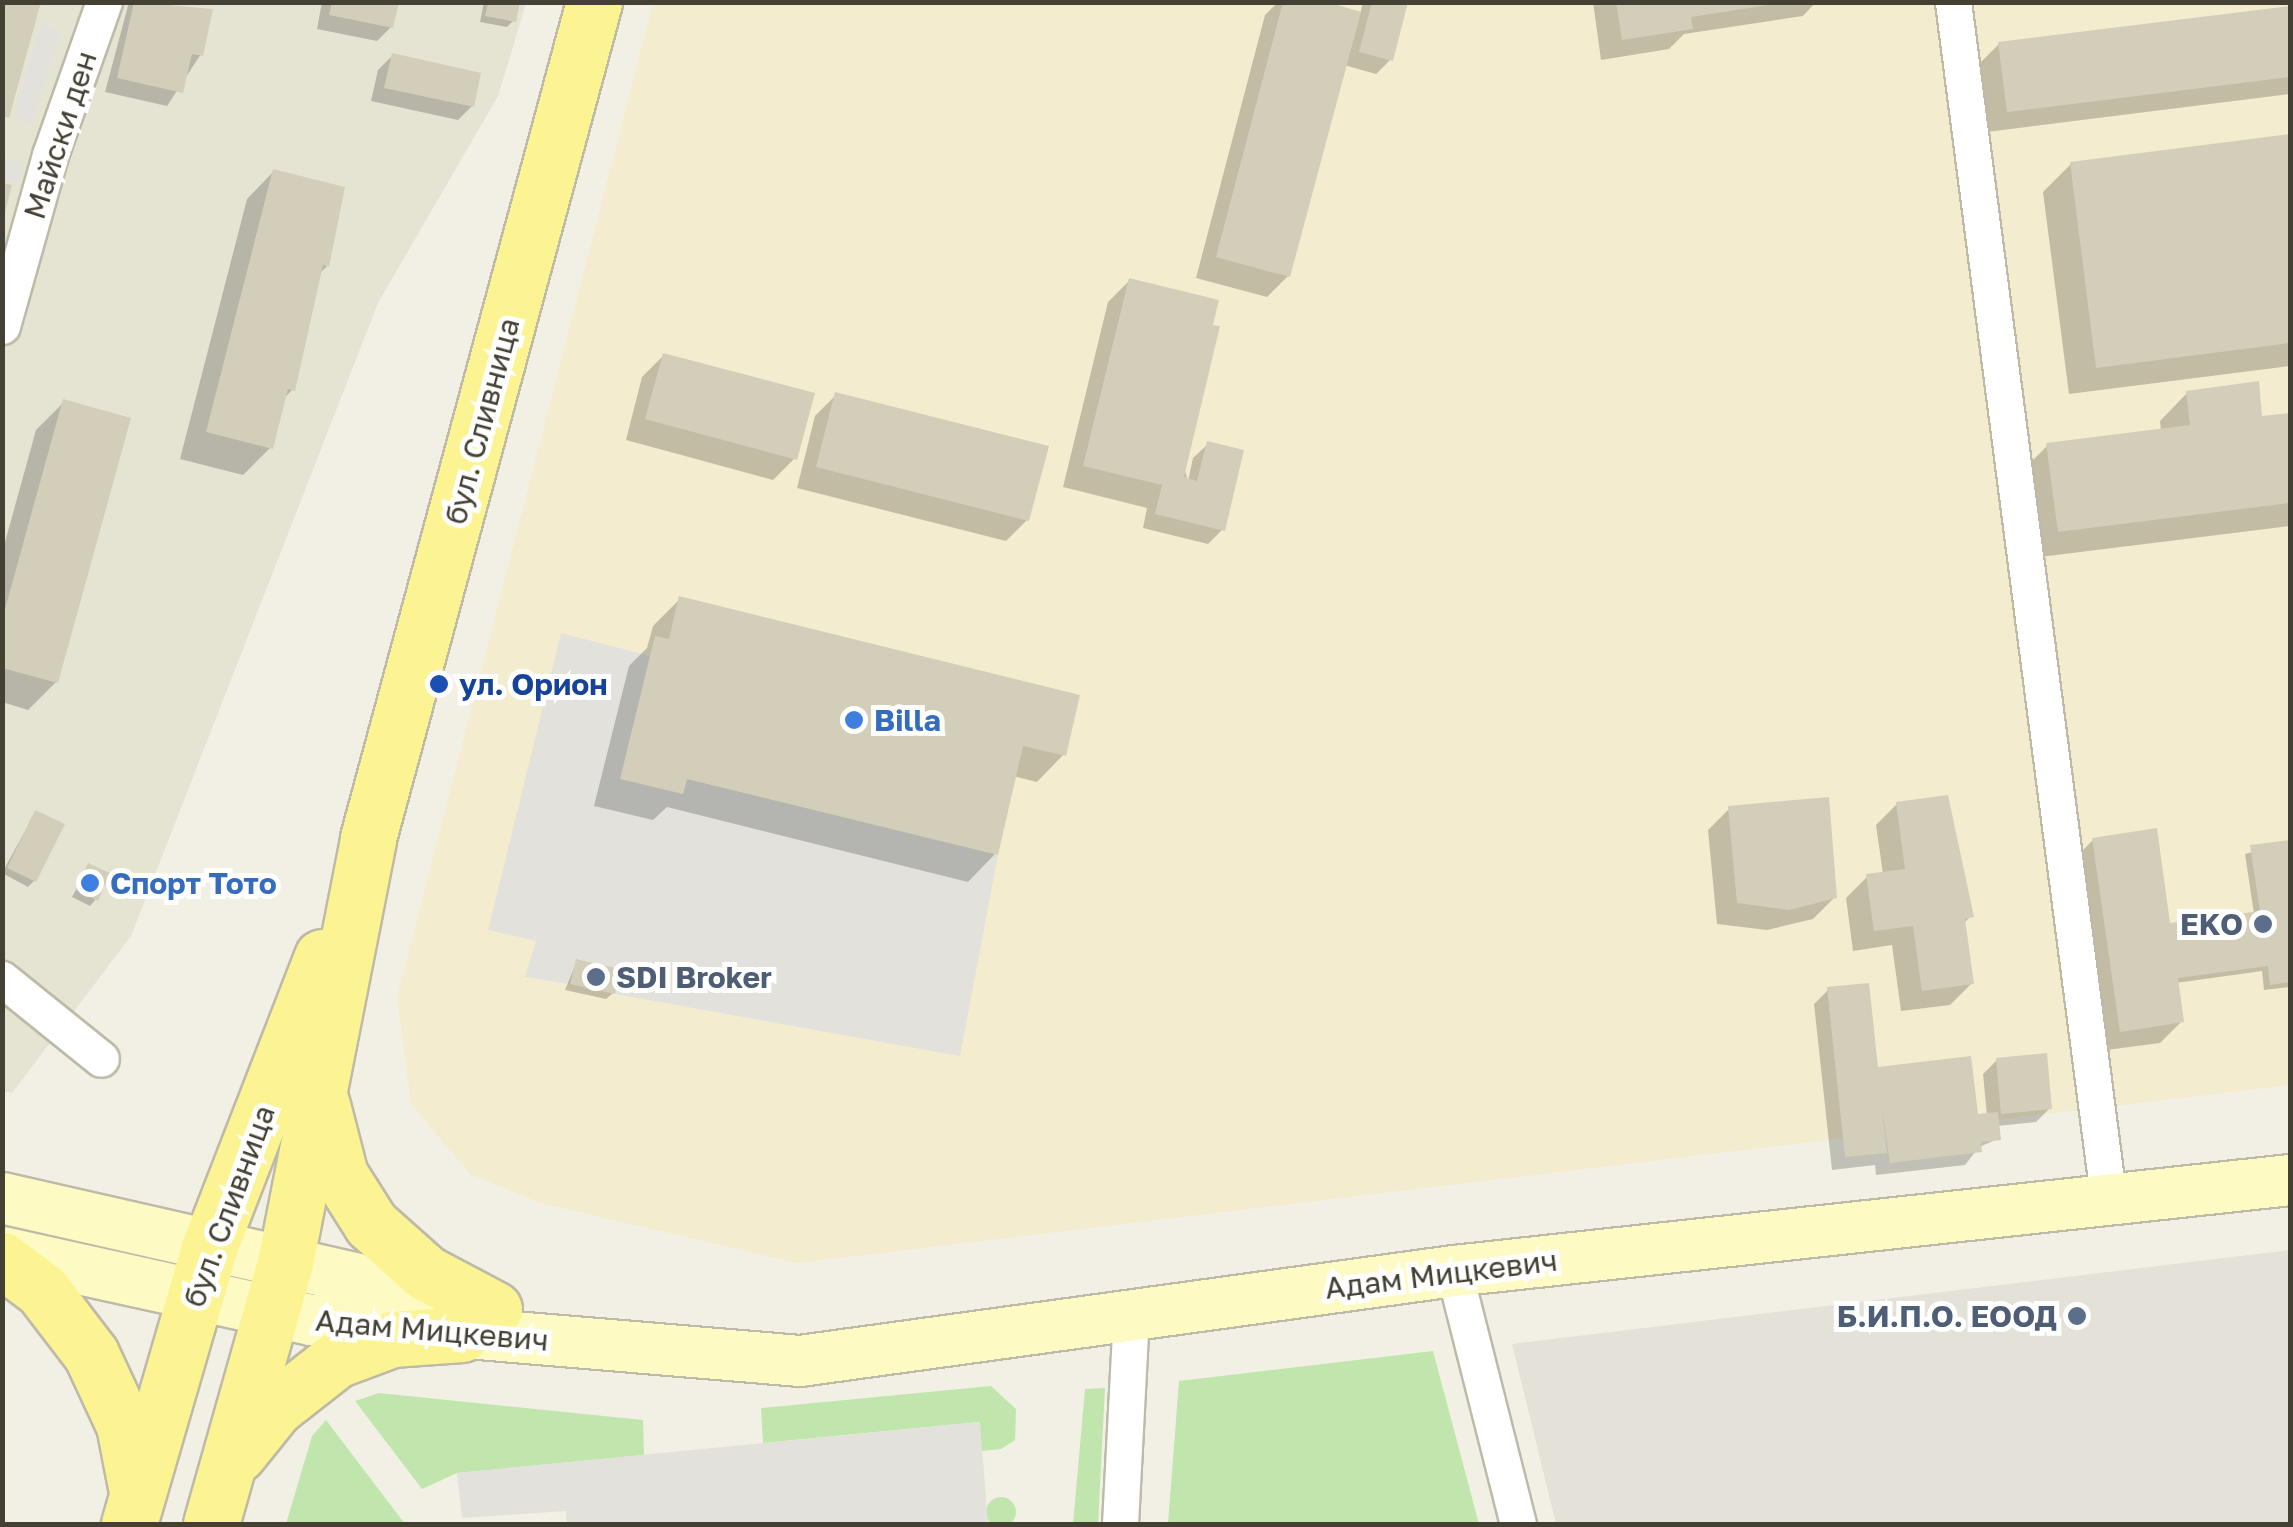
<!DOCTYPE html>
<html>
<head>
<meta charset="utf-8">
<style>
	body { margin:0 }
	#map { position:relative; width:2293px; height:1527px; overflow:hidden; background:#f2f0e4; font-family:"Golos Text",sans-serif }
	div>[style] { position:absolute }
	.residential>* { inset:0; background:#e5e3d2 }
	.commercial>* { inset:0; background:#f4eccf }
	.industrial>* { inset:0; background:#e4e1d9 }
	.green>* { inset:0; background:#c0e6ad }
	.round { border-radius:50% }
	.parking>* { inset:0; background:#e2e1dc }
	.shadow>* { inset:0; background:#0003 }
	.building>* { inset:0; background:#d3ceba }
	.roads { filter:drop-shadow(2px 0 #bdbaa7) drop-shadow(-2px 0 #bdbaa7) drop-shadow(0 2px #bdbaa7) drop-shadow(0 -2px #bdbaa7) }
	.street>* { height:35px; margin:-17.5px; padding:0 17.5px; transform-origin:17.5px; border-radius:17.5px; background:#fff }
	.secondary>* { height:50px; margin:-25px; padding:0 25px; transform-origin:25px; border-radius:25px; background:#fdfbc3 }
	.primary>* { height:55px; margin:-27.5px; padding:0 27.5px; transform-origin:27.5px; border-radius:27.5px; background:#fcf493 }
	.dots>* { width:28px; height:28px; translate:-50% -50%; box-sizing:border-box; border:5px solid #fff; border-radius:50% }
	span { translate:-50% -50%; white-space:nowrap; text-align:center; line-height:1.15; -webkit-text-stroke:10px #fff; paint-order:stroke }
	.street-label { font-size:30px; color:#444134 }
	.transit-label { font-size:30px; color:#164399; font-weight:700 }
	.left { translate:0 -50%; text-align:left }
	.shop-label { font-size:30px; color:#366cbe; font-weight:700 }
	.service-label { font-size:30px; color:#4e5e75; font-weight:700 }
	.right { translate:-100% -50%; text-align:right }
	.frame { position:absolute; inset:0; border:5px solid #444134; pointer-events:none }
</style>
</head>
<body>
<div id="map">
	<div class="residential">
		<i style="clip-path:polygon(3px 3px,526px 3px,498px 96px,378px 303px,131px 936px,12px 1093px,3px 1091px)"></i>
	</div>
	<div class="commercial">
		<i style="clip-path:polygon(653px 3px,2290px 3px,2290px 1085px,797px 1263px,540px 1203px,470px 1174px,411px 1104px,397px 997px)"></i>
	</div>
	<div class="industrial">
		<i style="clip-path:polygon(2290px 1250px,2290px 1524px,1556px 1524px,1512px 1344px)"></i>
	</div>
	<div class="green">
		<i style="clip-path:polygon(1433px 1351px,1479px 1524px,1168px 1524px,1179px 1381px)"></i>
		<i style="clip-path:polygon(991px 1386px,1016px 1409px,1015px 1440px,1001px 1449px,982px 1451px,979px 1422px,763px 1443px,761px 1408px)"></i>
		<i style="clip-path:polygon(1105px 1388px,1098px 1524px,1073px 1524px,1085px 1389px)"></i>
		<i style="clip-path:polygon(379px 1393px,643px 1420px,644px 1455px,457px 1473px,422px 1489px,355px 1401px)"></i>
		<i style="clip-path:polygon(326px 1420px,405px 1524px,286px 1524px,312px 1436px)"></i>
		<i class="round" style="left:986px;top:1497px;width:30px;height:30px"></i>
	</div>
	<div class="parking">
		<i style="clip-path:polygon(41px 25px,60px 31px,32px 124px,13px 118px)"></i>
		<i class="round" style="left:0;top:159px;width:22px;height:22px"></i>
		<i style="clip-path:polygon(561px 633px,650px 656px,621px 779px,683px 794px,687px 779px,998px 855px,960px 1056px,615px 994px,621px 969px,577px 959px,570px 984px,525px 977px,536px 941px,488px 930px)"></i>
		<i style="clip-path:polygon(980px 1422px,988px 1524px,567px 1524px,566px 1511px,462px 1518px,457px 1473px)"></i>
	</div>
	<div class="shadow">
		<i style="clip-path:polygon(129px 2px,210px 11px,201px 54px,167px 106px,105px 92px)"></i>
		<i style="clip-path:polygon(322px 2px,396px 2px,391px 27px,377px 41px,317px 29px)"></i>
		<i style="clip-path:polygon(484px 2px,517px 2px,513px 21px,507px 27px,480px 22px)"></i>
		<i style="clip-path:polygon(1278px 2px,1317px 2px,1360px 14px,1363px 2px,1406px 2px,1391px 59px,1376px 74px,1344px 65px,1288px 276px,1267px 297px,1196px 278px,1265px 15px)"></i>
		<i style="clip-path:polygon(1593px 2px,1816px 2px,1803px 16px,1684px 34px,1669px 49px,1601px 60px)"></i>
		<i style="clip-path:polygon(2290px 8px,2290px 94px,1987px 132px,1978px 65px,1999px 44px)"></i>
		<i style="clip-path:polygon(392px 56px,472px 106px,458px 120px,371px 101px,378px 70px)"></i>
		<i style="clip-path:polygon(2290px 136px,2290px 366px,2069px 394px,2043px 192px,2071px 164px)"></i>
		<i style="clip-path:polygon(274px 171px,327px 266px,319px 274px,292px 390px,283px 399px,270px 448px,243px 475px,180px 459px,247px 199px)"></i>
		<i style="clip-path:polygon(1130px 280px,1188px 481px,1193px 458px,1208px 444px,1222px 530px,1208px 544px,1143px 528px,1147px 508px,1063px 487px,1108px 302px)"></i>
		<i style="clip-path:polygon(663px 356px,795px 458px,773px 480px,626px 440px,642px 377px)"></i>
		<i style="clip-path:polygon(2187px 393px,2260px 419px,2290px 415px,2290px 526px,2031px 558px,2020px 473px,2047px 446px,2161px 431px,2160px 421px)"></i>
		<i style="clip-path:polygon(836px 395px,1027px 520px,1006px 541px,797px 488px,815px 416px)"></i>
		<i style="clip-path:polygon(64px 402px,56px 682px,28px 710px,2px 702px,2px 553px,36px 430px)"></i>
		<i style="clip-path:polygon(680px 599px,1064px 754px,1037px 782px,1013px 776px,995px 854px,968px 882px,667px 807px,653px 820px,594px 806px,629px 666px,647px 648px,653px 626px)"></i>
		<i style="clip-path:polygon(1897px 804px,1971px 916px,1963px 924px,1971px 984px,1950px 1005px,1901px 1011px,1892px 945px,1853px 951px,1846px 898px,1867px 877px,1883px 874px,1876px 825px)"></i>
		<i style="clip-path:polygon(1729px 809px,1835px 897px,1813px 919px,1767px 930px,1717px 924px,1708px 830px)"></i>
		<i style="clip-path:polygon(35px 813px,34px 881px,28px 887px,2px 873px)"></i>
		<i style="clip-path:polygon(2093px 840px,2168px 926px,2254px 914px,2245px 854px,2290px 842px,2290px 987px,2264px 990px,2262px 971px,2176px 983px,2181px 1022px,2160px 1043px,2099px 1051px,2072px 861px)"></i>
		<i style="clip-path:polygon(89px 866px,96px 899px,90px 906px,72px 897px)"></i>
		<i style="clip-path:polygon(577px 961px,613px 993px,606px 999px,565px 990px)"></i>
		<i style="clip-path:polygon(1828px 990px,1876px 1070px,1976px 1120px,1987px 1116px,1983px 1074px,1997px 1060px,2050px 1108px,2036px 1122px,1997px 1126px,1998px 1139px,1979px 1147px,1965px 1165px,1876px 1175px,1875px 1165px,1832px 1170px,1814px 1004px)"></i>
	</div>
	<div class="building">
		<i style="clip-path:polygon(2px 2px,41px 2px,9px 118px,2px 116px)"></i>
		<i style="clip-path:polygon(134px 2px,213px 9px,203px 56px,192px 54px,183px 93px,117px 78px)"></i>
		<i style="clip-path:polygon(332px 2px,399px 2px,393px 28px,329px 15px)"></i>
		<i style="clip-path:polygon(488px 2px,520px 2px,516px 22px,485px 16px)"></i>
		<i style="clip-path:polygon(1283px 2px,1327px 2px,1361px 12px,1290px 277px,1216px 257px)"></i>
		<i style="clip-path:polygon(1372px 2px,1408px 2px,1393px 61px,1359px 52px)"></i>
		<i style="clip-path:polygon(1616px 2px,1768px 2px,1768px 5px,1691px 17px,1693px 29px,1622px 40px)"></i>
		<i style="clip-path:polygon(2290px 6px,2290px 77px,2007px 112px,1998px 42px)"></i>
		<i style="clip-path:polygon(392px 53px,481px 73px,474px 107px,384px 88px)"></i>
		<i style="clip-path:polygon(2290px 134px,2290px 343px,2096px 368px,2070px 162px)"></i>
		<i style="clip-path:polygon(273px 169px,345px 187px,329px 267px,323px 265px,295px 391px,288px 389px,273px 449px,206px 432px)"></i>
		<i style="clip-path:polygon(2px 183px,12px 185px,4px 216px,2px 216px)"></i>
		<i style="clip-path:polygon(1129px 278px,1219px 300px,1213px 325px,1220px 326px,1184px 477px,1197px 481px,1207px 441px,1244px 450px,1225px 531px,1155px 514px,1162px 485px,1083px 466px)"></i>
		<i style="clip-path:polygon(663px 353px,815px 393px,797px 460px,645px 419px)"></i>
		<i style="clip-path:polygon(2259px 381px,2262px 416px,2290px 413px,2290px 503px,2058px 532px,2046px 443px,2190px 425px,2186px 391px)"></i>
		<i style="clip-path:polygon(835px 392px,1049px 446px,1029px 521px,816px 467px)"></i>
		<i style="clip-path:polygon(63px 399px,131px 418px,58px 683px,2px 668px,2px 620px)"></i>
		<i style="clip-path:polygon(679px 596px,1080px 695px,1066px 756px,1023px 746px,998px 855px,687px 779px,683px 794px,620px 779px,655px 636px,669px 639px)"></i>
		<i style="clip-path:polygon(1948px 795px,1974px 917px,1965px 919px,1974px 984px,1922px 991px,1913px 926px,1874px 931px,1866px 874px,1905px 869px,1896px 802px)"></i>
		<i style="clip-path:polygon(1829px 797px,1837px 898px,1789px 910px,1737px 903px,1728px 806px)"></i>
		<i style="clip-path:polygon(35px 810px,65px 824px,36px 882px,7px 868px)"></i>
		<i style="clip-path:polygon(2157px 828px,2170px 923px,2260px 911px,2250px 845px,2290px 840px,2290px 982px,2270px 985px,2268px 966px,2178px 978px,2184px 1022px,2120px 1032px,2092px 838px)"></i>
		<i style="clip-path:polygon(88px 863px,110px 873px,98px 901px,76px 890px)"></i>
		<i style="clip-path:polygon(576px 959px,621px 969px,615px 994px,570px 984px)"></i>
		<i style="clip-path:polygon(1869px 983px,1878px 1067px,1971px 1056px,1978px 1114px,1998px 1112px,2001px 1140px,1981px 1142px,1982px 1152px,1890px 1163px,1882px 1109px,1887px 1153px,1845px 1157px,1827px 987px)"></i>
		<i style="clip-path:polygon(2047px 1053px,2052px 1109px,2001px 1114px,1996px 1058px)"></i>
	</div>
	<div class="roads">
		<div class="street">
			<i style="left:1953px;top:2px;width:1203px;rotate:82.6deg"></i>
			<i style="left:2px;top:326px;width:178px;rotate:-74.3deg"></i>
			<i style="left:50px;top:155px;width:162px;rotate:-70.6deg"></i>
			<i style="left:2px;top:979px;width:127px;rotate:38.9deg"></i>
			<i style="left:1454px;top:1271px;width:261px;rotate:75.8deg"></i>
			<i style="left:1120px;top:1524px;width:211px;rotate:-87deg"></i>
		</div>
		<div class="secondary">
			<i style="left:2px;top:1198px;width:479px;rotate:12.8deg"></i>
			<i style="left:2px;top:1252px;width:317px;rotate:12.4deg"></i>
			<i style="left:312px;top:1320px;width:490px;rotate:4.8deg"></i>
			<i style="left:800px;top:1361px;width:660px;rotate:-7.84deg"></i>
			<i style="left:1454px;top:1271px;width:841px;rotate:-6.21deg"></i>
		</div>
		<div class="primary">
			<i style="left:322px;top:1105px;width:72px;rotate:75.6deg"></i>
			<i style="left:340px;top:1175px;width:58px;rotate:57.7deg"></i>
			<i style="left:371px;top:1224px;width:74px;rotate:41.7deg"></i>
			<i style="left:426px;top:1273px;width:77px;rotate:27.9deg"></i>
			<i style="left:2px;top:1260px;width:50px;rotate:36.9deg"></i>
			<i style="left:42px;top:1290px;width:81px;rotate:52.6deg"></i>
			<i style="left:91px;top:1354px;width:78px;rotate:65.1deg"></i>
			<i style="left:124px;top:1425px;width:63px;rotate:79deg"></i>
			<i style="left:238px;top:1454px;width:59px;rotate:-51.2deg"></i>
			<i style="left:275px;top:1408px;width:78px;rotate:-38.2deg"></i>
			<i style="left:336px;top:1360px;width:60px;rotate:-20.6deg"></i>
			<i style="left:392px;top:1339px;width:70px;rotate:-4.1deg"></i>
			<i style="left:129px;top:1524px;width:287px;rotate:-73.8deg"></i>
			<i style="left:209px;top:1248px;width:312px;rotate:-68.8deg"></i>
			<i style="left:211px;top:1524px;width:271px;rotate:-74.2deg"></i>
			<i style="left:285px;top:1263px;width:433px;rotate:-78.9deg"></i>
			<i style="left:368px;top:838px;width:866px;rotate:-74.87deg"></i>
		</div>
	</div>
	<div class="dots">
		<i style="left:439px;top:684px;background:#1a4fb4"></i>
		<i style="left:854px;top:720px;background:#3f7fe0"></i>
		<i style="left:90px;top:883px;background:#3f7fe0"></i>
		<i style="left:2263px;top:924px;background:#5c6f8a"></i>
		<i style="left:596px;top:977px;background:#5c6f8a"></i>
		<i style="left:2077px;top:1316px;background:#5c6f8a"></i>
	</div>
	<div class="street-label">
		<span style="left:60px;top:135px;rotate:-72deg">Майски ден</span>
		<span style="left:482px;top:421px;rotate:-75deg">бул. Сливница</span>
		<span style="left:229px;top:1206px;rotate:-70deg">бул. Сливница</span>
		<span style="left:1441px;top:1274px;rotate:-7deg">Адам Мицкевич</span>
		<span style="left:432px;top:1330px;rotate:5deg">Адам Мицкевич</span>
	</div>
	<div class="transit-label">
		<span class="left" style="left:459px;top:684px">ул. Орион</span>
	</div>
	<div class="shop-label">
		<span class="left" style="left:874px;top:720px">Billa</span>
		<span class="left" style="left:110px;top:883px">Спорт Тото</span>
	</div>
	<div class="service-label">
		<span class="right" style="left:2243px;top:924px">EKO</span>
		<span class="left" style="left:616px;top:977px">SDI Broker</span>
		<span class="right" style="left:2057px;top:1316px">Б.И.П.О. ЕООД</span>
	</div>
	<div class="frame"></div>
</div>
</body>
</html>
